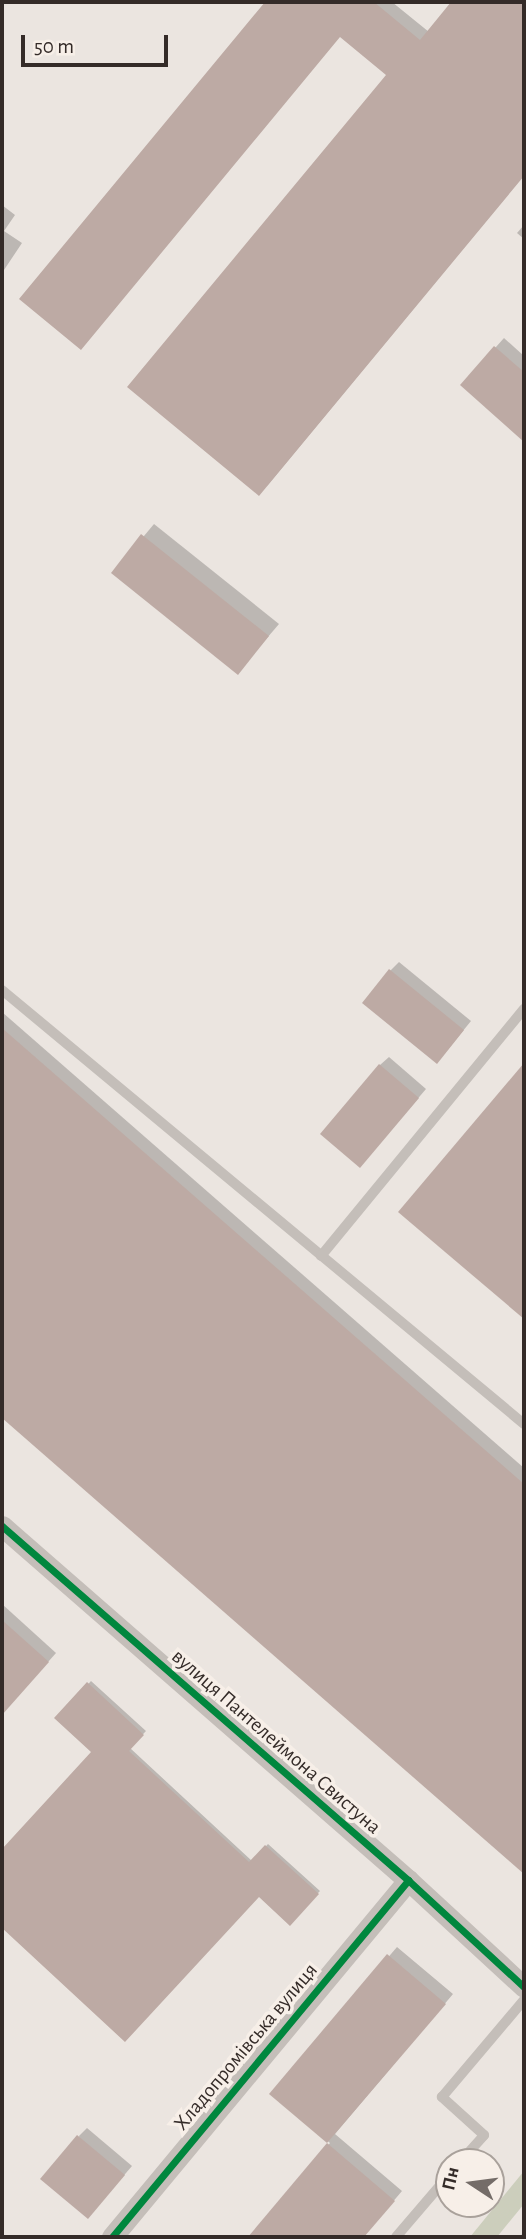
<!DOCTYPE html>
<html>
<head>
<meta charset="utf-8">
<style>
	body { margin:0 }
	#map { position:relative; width:526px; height:2239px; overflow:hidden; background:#ebe5e0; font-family:"Alegreya Sans",sans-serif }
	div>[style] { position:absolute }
	.green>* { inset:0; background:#cccebc }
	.shadow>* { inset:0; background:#0003 }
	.building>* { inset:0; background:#bdaaa4 }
	.service>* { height:10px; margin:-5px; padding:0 5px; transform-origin:5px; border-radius:5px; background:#c4beb9 }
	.minor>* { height:21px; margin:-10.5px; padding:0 10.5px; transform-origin:10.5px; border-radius:10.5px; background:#c4beb9 }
	.tram>* { height:2px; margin:-1px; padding:0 1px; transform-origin:1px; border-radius:1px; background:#aca7a3 }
	.cycleway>* { height:7px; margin:-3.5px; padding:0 3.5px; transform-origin:3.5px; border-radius:3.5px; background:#00873e }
	span { translate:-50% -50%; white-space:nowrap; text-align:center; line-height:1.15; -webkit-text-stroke:7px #f7efe8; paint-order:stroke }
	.street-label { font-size:21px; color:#342b28 }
	.frame { position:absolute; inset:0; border:4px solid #342b28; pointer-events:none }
	.north { position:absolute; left:435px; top:2148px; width:70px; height:70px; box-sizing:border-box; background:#f7efe8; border:2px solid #a9a19b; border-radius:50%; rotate:283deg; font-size:19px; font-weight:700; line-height:28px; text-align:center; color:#342b28 }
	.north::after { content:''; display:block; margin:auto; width:24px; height:32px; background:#746c68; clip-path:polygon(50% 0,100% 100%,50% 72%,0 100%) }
	.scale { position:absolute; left:21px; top:35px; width:147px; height:32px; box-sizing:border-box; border:4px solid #342b28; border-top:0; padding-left:9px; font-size:21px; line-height:24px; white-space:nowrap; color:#342b28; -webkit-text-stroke:5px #f7efe8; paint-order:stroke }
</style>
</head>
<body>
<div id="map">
	<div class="green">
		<i style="clip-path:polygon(524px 2171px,524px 2204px,497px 2237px,470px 2237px)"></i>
	</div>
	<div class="shadow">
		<i style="clip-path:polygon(263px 2px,392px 2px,429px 32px,454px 2px,524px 2px,524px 175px,267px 486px,388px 75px,341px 36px)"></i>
		<i style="clip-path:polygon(2px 205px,15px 215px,4px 231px,22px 243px,2px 273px)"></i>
		<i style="clip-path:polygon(524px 225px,524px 239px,517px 233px)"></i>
		<i style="clip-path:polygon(504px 338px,524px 356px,524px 440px,462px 385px)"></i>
		<i style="clip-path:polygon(154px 524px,279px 624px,238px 672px,113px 573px)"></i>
		<i style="clip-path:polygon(399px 962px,471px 1021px,445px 1053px,390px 971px)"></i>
		<i style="clip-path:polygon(2px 1012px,524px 1468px,524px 1871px,2px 1416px)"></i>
		<i style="clip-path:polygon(389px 1057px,426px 1089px,368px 1157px,380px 1065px)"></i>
		<i style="clip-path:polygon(524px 1066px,524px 1316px,401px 1211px)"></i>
		<i style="clip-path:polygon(2px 1604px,56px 1653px,2px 1714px)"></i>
		<i style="clip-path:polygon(91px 1681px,146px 1731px,130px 1748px,252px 1861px,268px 1844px,320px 1891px,289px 1923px,259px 1895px,125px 2040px,2px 1926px,2px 1851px,94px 1752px,57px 1718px)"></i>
		<i style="clip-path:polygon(397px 1947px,453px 1994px,335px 2134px,402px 2191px,363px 2237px,250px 2237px,330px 2143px,272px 2093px)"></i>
		<i style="clip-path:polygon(87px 2128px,132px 2166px,96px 2208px,79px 2136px)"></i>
	</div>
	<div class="building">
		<i style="clip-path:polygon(265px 2px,374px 2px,420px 40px,451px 2px,524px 2px,524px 176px,259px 496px,127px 387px,386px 75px,340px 37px,81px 350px,19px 299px)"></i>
		<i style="clip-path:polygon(494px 346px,524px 372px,524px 442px,460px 385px)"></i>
		<i style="clip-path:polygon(141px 534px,269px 636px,238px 675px,111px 573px)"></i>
		<i style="clip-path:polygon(389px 969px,464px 1030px,437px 1064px,362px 1003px)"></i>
		<i style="clip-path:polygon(2px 1028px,524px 1484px,524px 1874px,2px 1418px)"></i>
		<i style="clip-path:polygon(524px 1063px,524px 1319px,398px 1212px)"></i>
		<i style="clip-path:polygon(379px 1064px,419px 1098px,360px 1168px,320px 1134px)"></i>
		<i style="clip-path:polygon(2px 1620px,49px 1662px,2px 1715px)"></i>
		<i style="clip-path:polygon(87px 1682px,144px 1735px,129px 1751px,249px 1862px,265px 1845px,319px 1894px,290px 1926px,259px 1897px,125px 2042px,2px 1928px,2px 1849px,91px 1752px,54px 1718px)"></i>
		<i style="clip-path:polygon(387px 1954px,446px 2004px,327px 2143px,269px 2094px)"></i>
		<i style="clip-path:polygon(77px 2135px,125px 2175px,88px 2219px,40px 2179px)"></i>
		<i style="clip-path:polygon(327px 2143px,395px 2201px,364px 2237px,248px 2237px)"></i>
	</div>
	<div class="service">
		<i style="left:2px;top:990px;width:679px;rotate:39.74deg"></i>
		<i style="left:321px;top:1256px;width:320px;rotate:-50.6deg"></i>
		<i style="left:460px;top:2162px;width:36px;rotate:-48deg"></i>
		<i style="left:484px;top:2135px;width:57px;rotate:-137.9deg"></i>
		<i style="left:442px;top:2097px;width:127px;rotate:-49.8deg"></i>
		<i style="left:396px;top:2237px;width:82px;rotate:-49.5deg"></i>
	</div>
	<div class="minor">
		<i style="left:2px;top:1526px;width:539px;rotate:41.09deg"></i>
		<i style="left:408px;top:1880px;width:158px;rotate:42.7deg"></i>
		<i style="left:112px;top:2237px;width:464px;rotate:-50.3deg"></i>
	</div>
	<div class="tram">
		<i style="left:521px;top:2237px;width:5px;rotate:-53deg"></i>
	</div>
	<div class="cycleway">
		<i style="left:2px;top:1526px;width:539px;rotate:41.09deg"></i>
		<i style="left:408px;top:1880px;width:158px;rotate:42.7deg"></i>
		<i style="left:112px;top:2237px;width:464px;rotate:-50.3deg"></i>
	</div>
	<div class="street-label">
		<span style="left:276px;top:1742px;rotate:41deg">вулиця Пантелеймона Свистуна</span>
		<span style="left:246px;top:2047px;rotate:-50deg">Хладопромівська вулиця</span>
	</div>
	<div class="frame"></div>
	<div class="north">Пн</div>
	<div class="scale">50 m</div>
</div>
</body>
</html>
